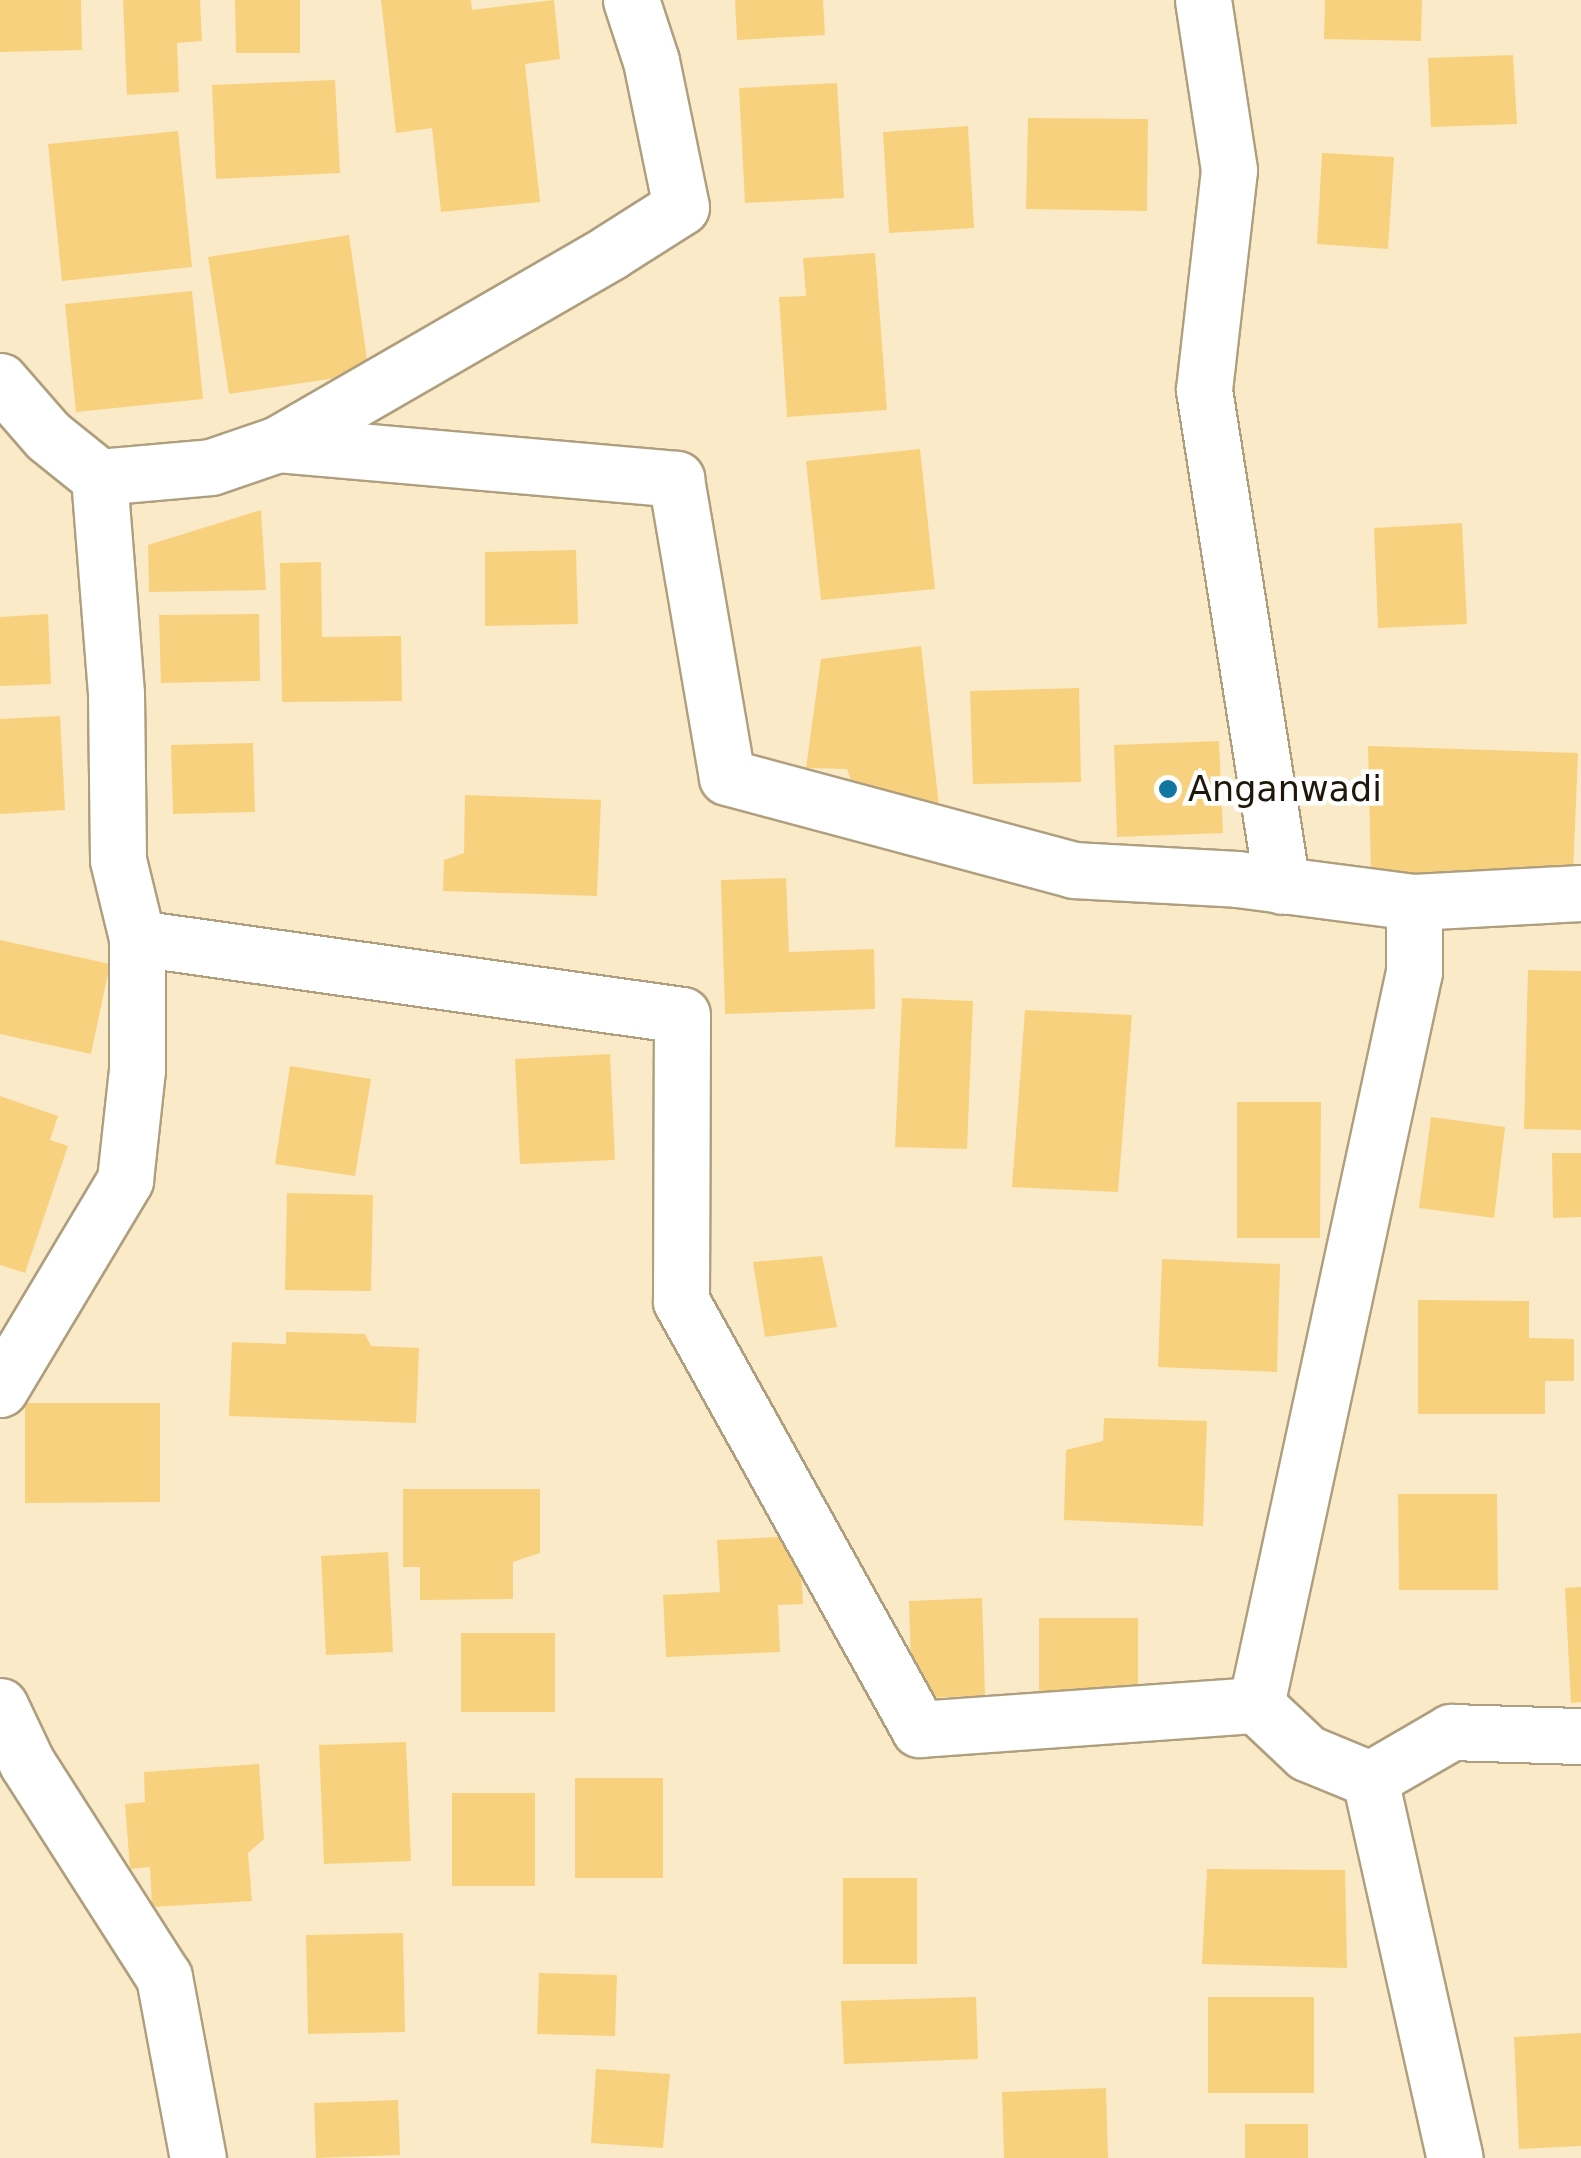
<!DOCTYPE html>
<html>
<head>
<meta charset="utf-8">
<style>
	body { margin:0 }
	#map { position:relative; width:1581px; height:2158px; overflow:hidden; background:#fbeac7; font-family:"DejaVu Sans",sans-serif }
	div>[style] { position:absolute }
	.building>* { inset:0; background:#f8d17e }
	.roads { filter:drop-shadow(2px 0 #af9f7e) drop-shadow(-2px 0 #af9f7e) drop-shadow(0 2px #af9f7e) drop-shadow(0 -2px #af9f7e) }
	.minor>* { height:55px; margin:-27.5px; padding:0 27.5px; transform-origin:27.5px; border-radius:27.5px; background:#fff }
	.dots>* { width:28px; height:28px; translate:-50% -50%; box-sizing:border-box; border:5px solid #fff; border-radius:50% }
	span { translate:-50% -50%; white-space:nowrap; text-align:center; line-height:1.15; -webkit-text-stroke:9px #fff; paint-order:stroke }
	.poi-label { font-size:35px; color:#1e180b }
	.left { translate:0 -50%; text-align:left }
</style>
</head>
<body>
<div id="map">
	<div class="building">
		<i style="clip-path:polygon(0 0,81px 0,82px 50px,0 52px)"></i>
		<i style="clip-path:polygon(123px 0,200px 0,202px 41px,177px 43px,179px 92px,127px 95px)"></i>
		<i style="clip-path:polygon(235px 0,300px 0,300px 53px,236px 53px)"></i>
		<i style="clip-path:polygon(381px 0,471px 0,472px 10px,554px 0,560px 59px,525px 64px,540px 202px,441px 212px,432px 128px,396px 133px)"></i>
		<i style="clip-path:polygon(735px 0,823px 0,825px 35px,737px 40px)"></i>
		<i style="clip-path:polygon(1325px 0,1422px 0,1421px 41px,1324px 39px)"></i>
		<i style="clip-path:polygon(1513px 55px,1517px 124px,1431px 127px,1428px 58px)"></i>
		<i style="clip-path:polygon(335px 80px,340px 173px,216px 179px,212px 85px)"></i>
		<i style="clip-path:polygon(837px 83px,844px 198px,745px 203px,739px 88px)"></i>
		<i style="clip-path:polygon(1028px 118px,1148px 119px,1147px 211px,1026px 209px)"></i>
		<i style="clip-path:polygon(968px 126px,974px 228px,889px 233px,883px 132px)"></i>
		<i style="clip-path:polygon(178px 131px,192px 267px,62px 281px,48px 144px)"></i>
		<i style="clip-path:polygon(1322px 153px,1394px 157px,1388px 249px,1317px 244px)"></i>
		<i style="clip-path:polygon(349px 235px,369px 373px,229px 394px,208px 257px)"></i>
		<i style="clip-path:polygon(875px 253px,887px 410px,787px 417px,779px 297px,806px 296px,803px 258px)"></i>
		<i style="clip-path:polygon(192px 291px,203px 399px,76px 412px,65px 304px)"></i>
		<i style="clip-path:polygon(920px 449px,935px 589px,821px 600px,806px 461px)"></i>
		<i style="clip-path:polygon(261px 510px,266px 590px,149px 592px,148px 545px)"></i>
		<i style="clip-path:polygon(1462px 523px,1467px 624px,1378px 628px,1374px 528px)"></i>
		<i style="clip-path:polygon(576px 550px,578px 624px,485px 626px,485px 552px)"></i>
		<i style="clip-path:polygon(321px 562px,322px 637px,401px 636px,402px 701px,282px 702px,280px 563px)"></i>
		<i style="clip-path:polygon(48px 614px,51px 684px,0 686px,0 617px)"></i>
		<i style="clip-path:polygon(259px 614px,260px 681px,161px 683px,159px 615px)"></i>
		<i style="clip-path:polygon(921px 646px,940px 815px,858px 800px,847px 769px,806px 768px,821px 659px)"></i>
		<i style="clip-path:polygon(1079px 688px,1081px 782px,973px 784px,970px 691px)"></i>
		<i style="clip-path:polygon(60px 716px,65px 810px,0 814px,0 719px)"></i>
		<i style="clip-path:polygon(1219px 741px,1223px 833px,1117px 837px,1114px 745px)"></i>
		<i style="clip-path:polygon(253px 743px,255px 812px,173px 814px,171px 745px)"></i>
		<i style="clip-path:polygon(1368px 746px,1578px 753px,1573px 875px,1371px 875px)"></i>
		<i style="clip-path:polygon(465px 795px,601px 800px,597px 896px,443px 891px,444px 860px,464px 853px)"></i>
		<i style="clip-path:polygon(786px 878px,789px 952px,874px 949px,875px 1009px,725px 1014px,721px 880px)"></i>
		<i style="clip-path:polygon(0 940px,110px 964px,91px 1054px,0 1034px)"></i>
		<i style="clip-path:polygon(1528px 970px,1581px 971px,1581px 1130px,1524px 1129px)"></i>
		<i style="clip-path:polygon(902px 998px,973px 1001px,967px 1149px,895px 1147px)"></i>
		<i style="clip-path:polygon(1025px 1010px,1132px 1015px,1118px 1192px,1012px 1187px)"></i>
		<i style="clip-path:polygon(610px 1054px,615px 1160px,520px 1164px,515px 1059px)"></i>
		<i style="clip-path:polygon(290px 1066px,371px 1079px,355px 1176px,275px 1164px)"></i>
		<i style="clip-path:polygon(0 1096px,58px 1116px,50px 1140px,68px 1146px,25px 1273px,0 1265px)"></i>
		<i style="clip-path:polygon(1237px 1102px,1321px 1102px,1320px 1238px,1237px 1238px)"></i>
		<i style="clip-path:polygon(1431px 1117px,1505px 1127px,1494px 1218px,1419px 1208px)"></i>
		<i style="clip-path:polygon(1552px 1153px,1581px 1153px,1581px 1217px,1553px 1218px)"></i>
		<i style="clip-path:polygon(287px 1193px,373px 1195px,371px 1291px,285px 1290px)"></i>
		<i style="clip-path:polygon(822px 1256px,837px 1327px,765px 1337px,753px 1262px)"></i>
		<i style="clip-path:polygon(1162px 1259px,1280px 1264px,1277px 1372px,1158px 1367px)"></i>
		<i style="clip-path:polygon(1418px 1300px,1529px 1301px,1529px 1338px,1574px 1339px,1574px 1381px,1545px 1381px,1545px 1414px,1418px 1414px)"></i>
		<i style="clip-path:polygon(286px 1332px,365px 1334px,371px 1346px,419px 1348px,416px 1423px,229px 1416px,232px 1342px,286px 1344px)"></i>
		<i style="clip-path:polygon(25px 1403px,160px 1403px,160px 1502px,25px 1503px)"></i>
		<i style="clip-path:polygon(1104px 1418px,1207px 1421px,1203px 1526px,1064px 1520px,1066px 1450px,1103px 1441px)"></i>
		<i style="clip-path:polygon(403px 1489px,540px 1489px,540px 1553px,513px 1562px,513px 1599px,420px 1600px,420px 1567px,403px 1567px)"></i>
		<i style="clip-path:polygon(1398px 1494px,1497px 1494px,1498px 1590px,1399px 1590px)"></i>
		<i style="clip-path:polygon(799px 1536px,803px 1604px,778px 1605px,780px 1652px,666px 1657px,663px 1595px,720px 1592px,717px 1540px)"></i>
		<i style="clip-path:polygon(388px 1552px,393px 1652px,326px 1655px,321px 1556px)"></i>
		<i style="clip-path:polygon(1581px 1587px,1581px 1702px,1571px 1703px,1565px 1588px)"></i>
		<i style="clip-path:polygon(982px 1598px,985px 1696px,912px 1698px,909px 1601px)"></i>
		<i style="clip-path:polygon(1039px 1618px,1138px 1618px,1138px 1691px,1039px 1691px)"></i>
		<i style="clip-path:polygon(461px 1633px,555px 1633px,555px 1712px,461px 1712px)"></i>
		<i style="clip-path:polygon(406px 1742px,411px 1861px,324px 1864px,319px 1745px)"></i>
		<i style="clip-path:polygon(259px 1764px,264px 1839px,248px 1853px,252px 1901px,152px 1907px,150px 1867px,130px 1869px,125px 1804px,145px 1802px,144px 1772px)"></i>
		<i style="clip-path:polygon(575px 1778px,663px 1778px,663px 1878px,575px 1878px)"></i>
		<i style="clip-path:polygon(452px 1793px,535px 1793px,535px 1886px,452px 1886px)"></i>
		<i style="clip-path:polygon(1207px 1869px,1345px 1870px,1347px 1968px,1202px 1964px)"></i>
		<i style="clip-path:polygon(843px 1878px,917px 1878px,917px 1964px,843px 1964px)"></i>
		<i style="clip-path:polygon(403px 1933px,405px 2032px,308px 2034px,306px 1935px)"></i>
		<i style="clip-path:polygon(539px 1973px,617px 1975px,615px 2036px,537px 2034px)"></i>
		<i style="clip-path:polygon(976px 1997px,978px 2059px,844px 2064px,841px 2001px)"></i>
		<i style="clip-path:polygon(1208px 1997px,1314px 1997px,1314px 2093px,1208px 2093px)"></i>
		<i style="clip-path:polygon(1581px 2033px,1581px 2146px,1519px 2149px,1514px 2037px)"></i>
		<i style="clip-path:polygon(596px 2069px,670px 2074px,663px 2148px,591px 2143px)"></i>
		<i style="clip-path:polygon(1106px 2088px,1108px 2158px,1004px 2158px,1002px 2092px)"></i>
		<i style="clip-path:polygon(398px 2100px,400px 2155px,316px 2158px,314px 2103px)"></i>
		<i style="clip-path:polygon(1245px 2124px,1308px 2124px,1308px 2158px,1245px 2158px)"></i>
	</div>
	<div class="roads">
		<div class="minor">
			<i style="left:1203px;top:0;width:172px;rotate:81.3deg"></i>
			<i style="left:1229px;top:170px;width:221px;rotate:96.5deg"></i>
			<i style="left:1204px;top:390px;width:502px;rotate:81.06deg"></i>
			<i style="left:0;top:381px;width:73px;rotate:48.9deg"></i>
			<i style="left:48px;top:436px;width:65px;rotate:38.8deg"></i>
			<i style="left:99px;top:477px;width:112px;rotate:-5.1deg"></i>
			<i style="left:211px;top:467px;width:71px;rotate:-18.9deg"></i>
			<i style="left:278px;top:444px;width:384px;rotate:-30deg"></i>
			<i style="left:610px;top:252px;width:84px;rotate:-32.4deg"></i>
			<i style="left:681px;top:207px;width:149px;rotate:-101.6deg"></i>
			<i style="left:651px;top:61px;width:64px;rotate:-108.2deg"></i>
			<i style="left:278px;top:444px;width:400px;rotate:5deg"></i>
			<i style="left:676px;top:479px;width:302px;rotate:80.3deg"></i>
			<i style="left:727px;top:777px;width:358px;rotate:15deg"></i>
			<i style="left:1073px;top:870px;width:164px;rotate:3.1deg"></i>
			<i style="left:1237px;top:879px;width:178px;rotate:7.4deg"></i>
			<i style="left:1414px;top:902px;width:167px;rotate:-3.1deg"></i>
			<i style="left:99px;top:477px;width:218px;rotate:85.5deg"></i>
			<i style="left:116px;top:694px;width:166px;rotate:89.3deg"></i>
			<i style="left:118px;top:860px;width:80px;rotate:76.3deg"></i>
			<i style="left:0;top:1389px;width:244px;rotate:-59.1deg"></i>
			<i style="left:125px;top:1180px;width:111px;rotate:-83.8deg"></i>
			<i style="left:137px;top:1070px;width:132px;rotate:-90deg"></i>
			<i style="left:137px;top:938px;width:550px;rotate:8.04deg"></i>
			<i style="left:682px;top:1015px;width:286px;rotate:90.2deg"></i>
			<i style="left:681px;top:1301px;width:490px;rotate:60.9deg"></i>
			<i style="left:919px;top:1729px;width:338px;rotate:-4.1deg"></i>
			<i style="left:1256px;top:1705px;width:70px;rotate:43.3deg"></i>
			<i style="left:1307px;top:1753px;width:68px;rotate:22.4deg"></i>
			<i style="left:1256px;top:1705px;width:750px;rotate:-77.84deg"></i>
			<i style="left:1414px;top:972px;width:70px;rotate:-90deg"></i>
			<i style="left:0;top:1706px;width:63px;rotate:64.7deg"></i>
			<i style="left:27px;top:1763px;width:254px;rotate:57.4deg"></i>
			<i style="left:164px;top:1977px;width:184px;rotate:79.4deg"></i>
			<i style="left:1370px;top:1779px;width:388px;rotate:77.4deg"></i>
			<i style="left:1370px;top:1779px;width:94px;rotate:-30.1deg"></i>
			<i style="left:1451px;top:1732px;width:130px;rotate:1.8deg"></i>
		</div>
	</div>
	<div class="dots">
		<i style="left:1168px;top:789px;background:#1176a2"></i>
	</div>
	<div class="poi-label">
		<span class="left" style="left:1188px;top:789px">Anganwadi</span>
	</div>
</div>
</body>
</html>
